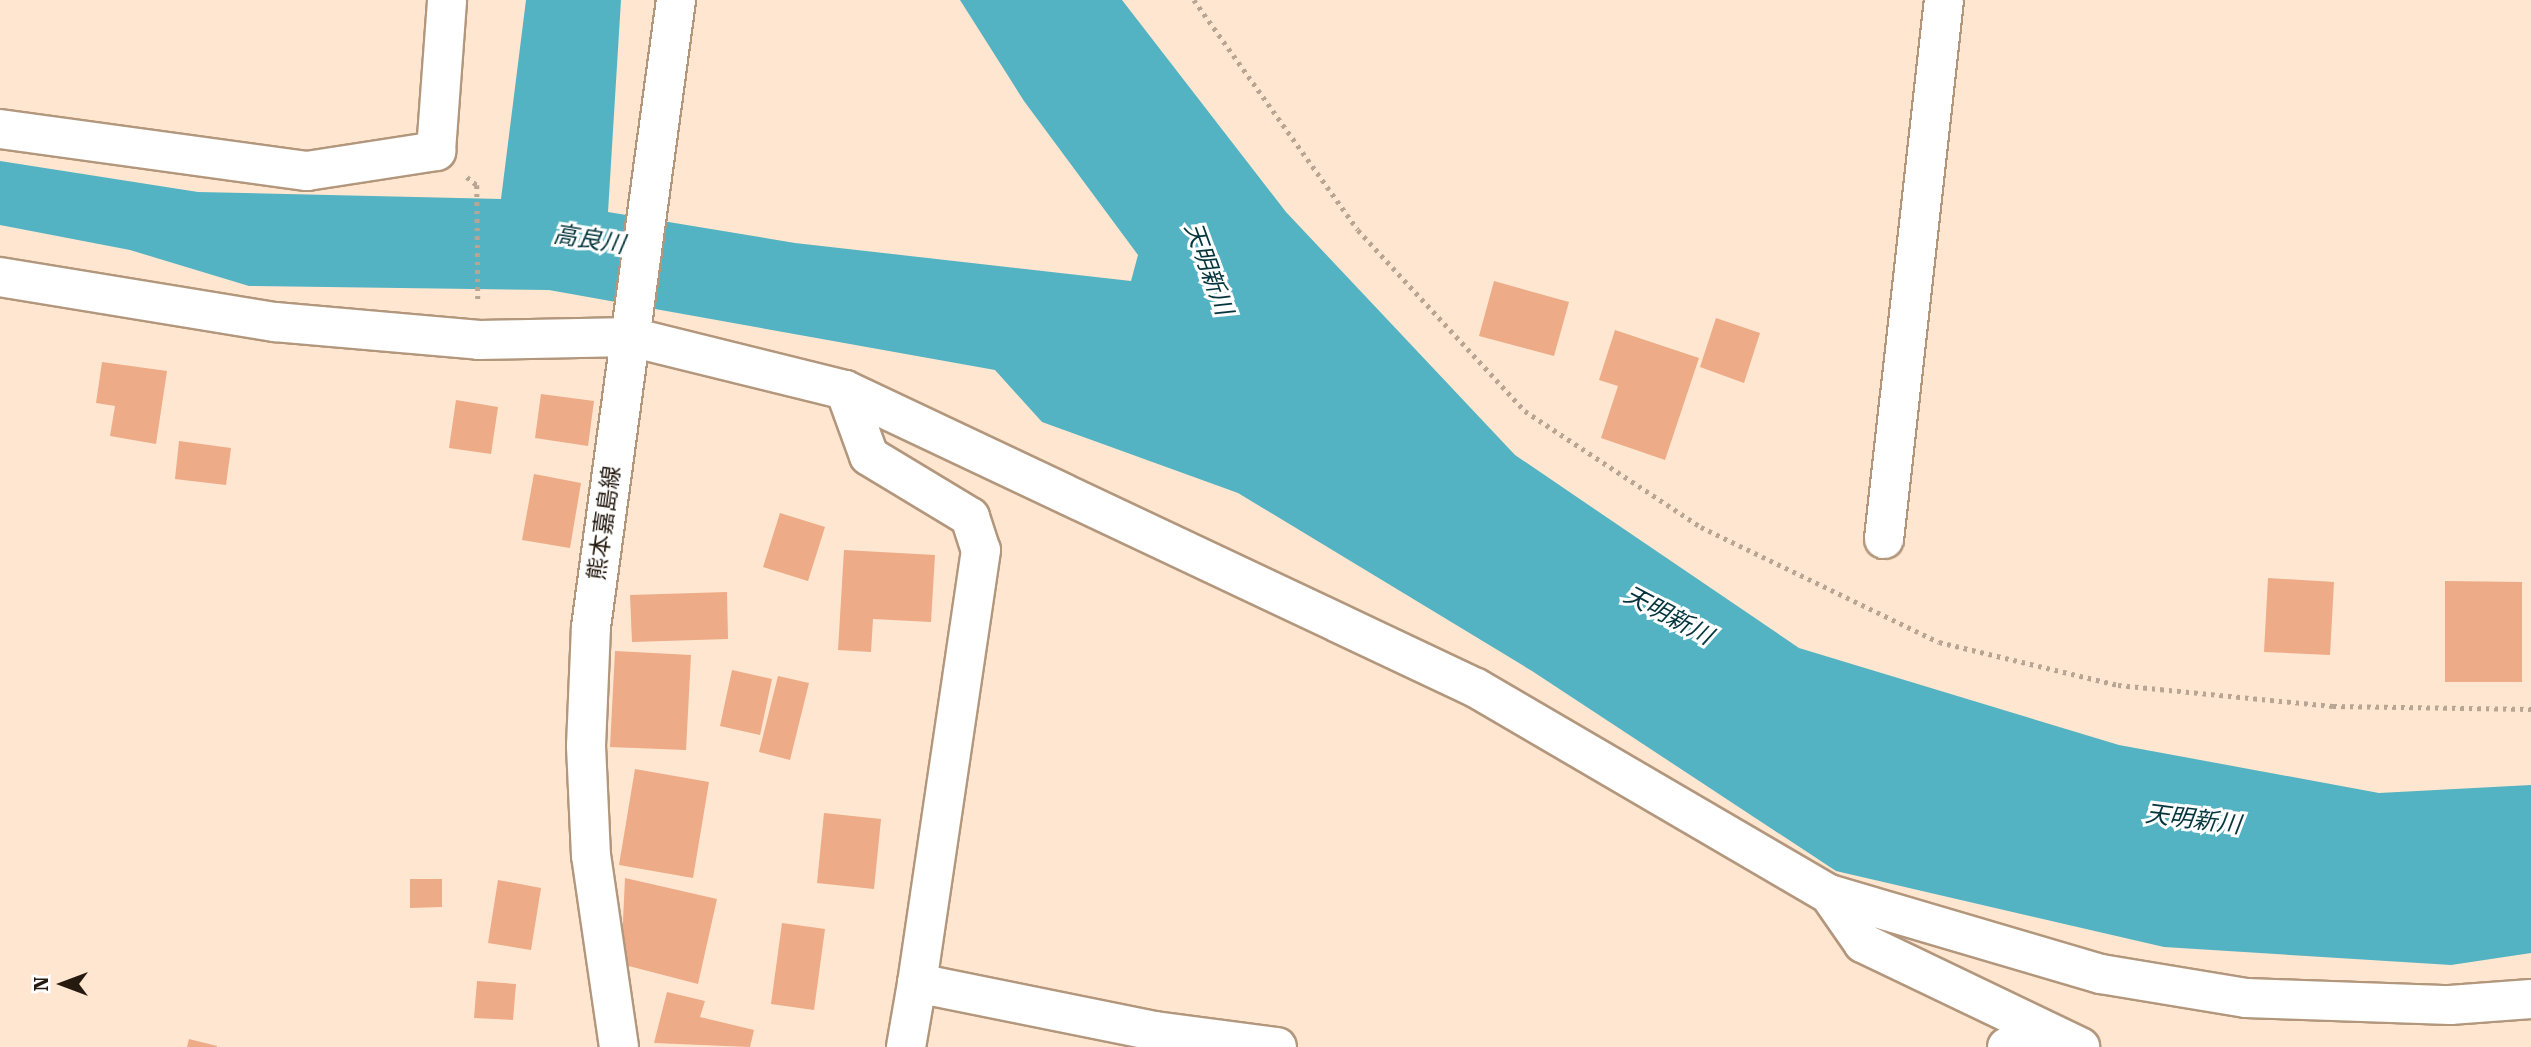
<!DOCTYPE html>
<html>
<head>
<meta charset="utf-8">
<style>
	body { margin:0 }
	#map { position:relative; width:2531px; height:1047px; overflow:hidden; background:#fee6d0; font-family:"Roboto Serif","Noto Sans JP",serif }
	div>[style] { position:absolute }
	.water>* { inset:0; background:#53b3c3 }
	.building>* { inset:0; background:#edab87 }
	.path>* { height:4.5px; margin-top:-2.25px; transform-origin:0; background:repeating-linear-gradient(90deg,#b9a593 0 3.5px,transparent 0 8.5px) }
	.roads { filter:drop-shadow(2px 0 #b3977d) drop-shadow(-2px 0 #b3977d) drop-shadow(0 2px #b3977d) drop-shadow(0 -2px #b3977d) }
	.street>* { height:38px; margin:-19px; padding:0 19px; transform-origin:19px; border-radius:19px; background:#fff }
	.primary>* { height:38px; margin:-19px; padding:0 19px; transform-origin:19px; border-radius:19px; background:#fff }
	span { translate:-50% -50%; white-space:nowrap; text-align:center; line-height:1.15; -webkit-text-stroke:6px #fff; paint-order:stroke }
	.street-label { font-size:23px; color:#251a10 }
	.water-label { font-size:24px; color:#05353c; font-style:italic }
	.north { position:absolute; left:28px; top:949px; width:70px; height:70px; -webkit-text-stroke:5px #fff; paint-order:stroke; rotate:270deg; font-size:19px; font-weight:700; line-height:28px; text-align:center; color:#251a10 }
	.north::after { content:''; display:block; margin:auto; width:24px; height:32px; background:#251a10; clip-path:polygon(50% 0,100% 100%,50% 72%,0 100%) }
</style>
</head>
<body>
<div id="map">
	<div class="water">
		<i style="clip-path:polygon(526px 0,621px 0,608px 212px,795px 243px,1131px 281px,1138px 255px,1024px 101px,960px 0,1122px 0,1286px 212px,1515px 455px,1799px 648px,2119px 745px,2379px 793px,2531px 785px,2531px 953px,2451px 965px,2164px 947px,1836px 871px,1532px 671px,1238px 493px,1042px 422px,995px 370px,549px 290px,249px 286px,130px 250px,0 225px,0 161px,198px 192px,501px 199px)"></i>
	</div>
	<div class="building">
		<i style="clip-path:polygon(1494px 281px,1569px 302px,1554px 356px,1479px 336px)"></i>
		<i style="clip-path:polygon(1716px 318px,1760px 333px,1744px 383px,1700px 367px)"></i>
		<i style="clip-path:polygon(1615px 330px,1699px 358px,1665px 460px,1601px 438px,1618px 386px,1599px 380px)"></i>
		<i style="clip-path:polygon(102px 362px,167px 371px,156px 444px,110px 436px,115px 406px,96px 403px)"></i>
		<i style="clip-path:polygon(541px 394px,594px 401px,588px 446px,535px 438px)"></i>
		<i style="clip-path:polygon(456px 400px,498px 407px,491px 454px,449px 448px)"></i>
		<i style="clip-path:polygon(179px 441px,231px 448px,226px 485px,175px 479px)"></i>
		<i style="clip-path:polygon(534px 474px,581px 483px,570px 548px,522px 540px)"></i>
		<i style="clip-path:polygon(780px 513px,825px 527px,808px 581px,763px 567px)"></i>
		<i style="clip-path:polygon(844px 550px,935px 555px,931px 622px,873px 619px,871px 652px,838px 650px)"></i>
		<i style="clip-path:polygon(2268px 578px,2334px 582px,2330px 655px,2264px 652px)"></i>
		<i style="clip-path:polygon(2445px 581px,2522px 582px,2522px 682px,2445px 682px)"></i>
		<i style="clip-path:polygon(727px 592px,728px 639px,632px 642px,630px 595px)"></i>
		<i style="clip-path:polygon(615px 651px,691px 655px,686px 750px,610px 747px)"></i>
		<i style="clip-path:polygon(732px 670px,772px 679px,760px 735px,720px 726px)"></i>
		<i style="clip-path:polygon(778px 676px,809px 683px,790px 760px,759px 752px)"></i>
		<i style="clip-path:polygon(635px 769px,709px 782px,693px 878px,619px 865px)"></i>
		<i style="clip-path:polygon(824px 813px,881px 819px,874px 889px,817px 883px)"></i>
		<i style="clip-path:polygon(625px 878px,717px 899px,698px 984px,621px 964px)"></i>
		<i style="clip-path:polygon(410px 879px,442px 879px,442px 907px,410px 908px)"></i>
		<i style="clip-path:polygon(498px 880px,541px 888px,531px 950px,488px 943px)"></i>
		<i style="clip-path:polygon(782px 923px,825px 929px,814px 1010px,771px 1004px)"></i>
		<i style="clip-path:polygon(477px 981px,516px 984px,513px 1020px,474px 1018px)"></i>
		<i style="clip-path:polygon(667px 992px,705px 1001px,700px 1017px,754px 1030px,750px 1047px,654px 1043px)"></i>
		<i style="clip-path:polygon(189px 1039px,217px 1046px,217px 1047px,187px 1047px)"></i>
	</div>
	<div class="path">
		<i style="left:1194px;top:0;width:282px;rotate:54.5deg"></i>
		<i style="left:1358px;top:230px;width:246px;rotate:47.3deg"></i>
		<i style="left:1525px;top:411px;width:211px;rotate:33.4deg"></i>
		<i style="left:1701px;top:527px;width:264px;rotate:25.8deg"></i>
		<i style="left:1939px;top:642px;width:184px;rotate:13.5deg"></i>
		<i style="left:2118px;top:685px;width:216px;rotate:5.6deg"></i>
		<i style="left:2333px;top:706px;width:198px;rotate:0.9deg"></i>
		<i style="left:467px;top:177px;width:13px;rotate:39deg"></i>
		<i style="left:477px;top:185px;width:115px;rotate:89.5deg"></i>
	</div>
	<div class="roads">
		<div class="street">
			<i style="left:0;top:129px;width:310px;rotate:7.8deg"></i>
			<i style="left:307px;top:171px;width:131px;rotate:-8.8deg"></i>
			<i style="left:436px;top:151px;width:151px;rotate:-85.8deg"></i>
			<i style="left:0;top:277px;width:279px;rotate:9.3deg"></i>
			<i style="left:275px;top:322px;width:205px;rotate:5deg"></i>
			<i style="left:479px;top:340px;width:152px;rotate:-1.1deg"></i>
			<i style="left:631px;top:337px;width:220px;rotate:13.9deg"></i>
			<i style="left:845px;top:390px;width:698px;rotate:25.28deg"></i>
			<i style="left:1476px;top:688px;width:409px;rotate:30.3deg"></i>
			<i style="left:1829px;top:894px;width:284px;rotate:16.4deg"></i>
			<i style="left:2101px;top:974px;width:147px;rotate:9.4deg"></i>
			<i style="left:2246px;top:998px;width:204px;rotate:2deg"></i>
			<i style="left:2450px;top:1005px;width:81px;rotate:-4.2deg"></i>
			<i style="left:845px;top:390px;width:70px;rotate:70deg"></i>
			<i style="left:869px;top:456px;width:118px;rotate:31.1deg"></i>
			<i style="left:970px;top:517px;width:35px;rotate:72deg"></i>
			<i style="left:981px;top:550px;width:438px;rotate:98.4deg"></i>
			<i style="left:1884px;top:539px;width:542px;rotate:-83.65deg"></i>
			<i style="left:1829px;top:894px;width:60px;rotate:55.2deg"></i>
			<i style="left:1863px;top:943px;width:241px;rotate:25.6deg"></i>
			<i style="left:906px;top:1047px;width:65px;rotate:-80.2deg"></i>
			<i style="left:917px;top:983px;width:243px;rotate:11.4deg"></i>
			<i style="left:1155px;top:1031px;width:123px;rotate:7.5deg"></i>
			<i style="left:2007px;top:1047px;width:63px;rotate:-2.7deg"></i>
		</div>
		<div class="primary">
			<i style="left:619px;top:1047px;width:193px;rotate:-98.3deg"></i>
			<i style="left:591px;top:856px;width:110px;rotate:-92.6deg"></i>
			<i style="left:586px;top:746px;width:119px;rotate:-87.6deg"></i>
			<i style="left:591px;top:627px;width:633px;rotate:-82.28deg"></i>
		</div>
	</div>
	<div class="street-label">
		<span style="left:605px;top:523px;rotate:-82deg">熊本嘉島線</span>
	</div>
	<div class="water-label">
		<span style="left:589px;top:240px;rotate:9deg">高良川</span>
		<span style="left:1208px;top:269px;rotate:70deg">天明新川</span>
		<span style="left:1668px;top:616px;rotate:28deg">天明新川</span>
		<span style="left:2193px;top:820px;rotate:7deg">天明新川</span>
	</div>
	<div class="north">N</div>
</div>
</body>
</html>
